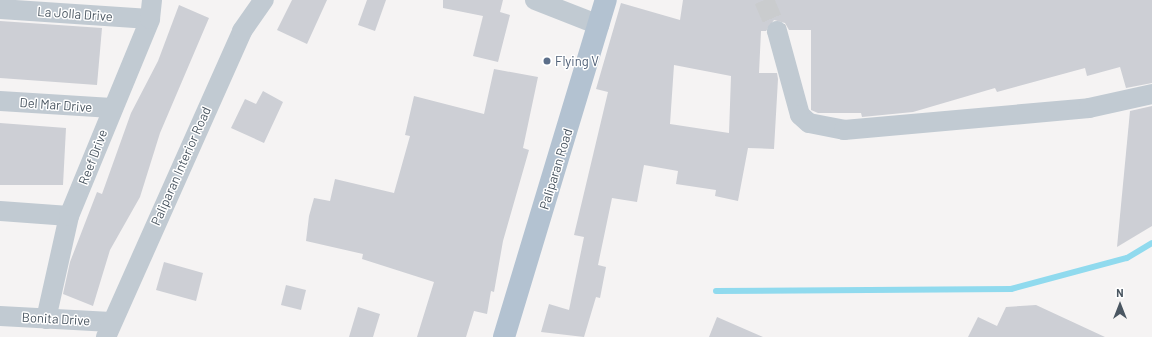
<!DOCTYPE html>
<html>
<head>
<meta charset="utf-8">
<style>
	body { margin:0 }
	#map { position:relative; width:1152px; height:337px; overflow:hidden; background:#f5f3f3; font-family:Barlow,sans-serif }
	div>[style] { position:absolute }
	.stream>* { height:6px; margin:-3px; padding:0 3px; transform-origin:3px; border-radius:3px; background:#90daee }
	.building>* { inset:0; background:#cdcfd5 }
	.minor-tunnel>* { height:20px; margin-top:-10px; transform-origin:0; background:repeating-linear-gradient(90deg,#caccce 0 20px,transparent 0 30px) }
	.minor>* { height:20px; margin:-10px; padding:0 10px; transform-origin:10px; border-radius:10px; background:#c1cad2 }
	.major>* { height:22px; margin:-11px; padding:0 11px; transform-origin:11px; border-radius:11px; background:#b3c2d1 }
	.dots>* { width:11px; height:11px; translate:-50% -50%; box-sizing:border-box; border:2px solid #fff; border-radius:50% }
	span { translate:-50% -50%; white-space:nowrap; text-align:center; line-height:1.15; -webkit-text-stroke:3px #fff; paint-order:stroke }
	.street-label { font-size:13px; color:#4a5661 }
	.service-label { font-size:13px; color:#4e5e75 }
	.left { translate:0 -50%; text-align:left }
	.north { position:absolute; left:1100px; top:285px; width:40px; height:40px; -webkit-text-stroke:3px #fff; paint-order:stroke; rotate:0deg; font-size:11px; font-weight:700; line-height:16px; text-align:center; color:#4a5661 }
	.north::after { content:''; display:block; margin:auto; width:14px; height:18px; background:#4a5661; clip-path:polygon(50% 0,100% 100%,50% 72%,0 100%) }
</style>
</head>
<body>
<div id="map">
	<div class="stream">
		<i style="left:716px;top:291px;width:295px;rotate:-0.4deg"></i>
		<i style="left:1011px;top:289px;width:120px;rotate:-15deg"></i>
		<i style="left:1127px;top:258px;width:29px;rotate:-31deg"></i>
	</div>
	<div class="building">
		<i style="clip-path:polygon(292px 0,327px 0,307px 44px,277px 30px)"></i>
		<i style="clip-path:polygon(367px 0,386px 0,375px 31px,358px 25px)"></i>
		<i style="clip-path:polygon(443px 0,503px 0,500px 12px,510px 15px,498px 62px,473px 56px,483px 16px,443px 8px)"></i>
		<i style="clip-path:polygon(evenodd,683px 0,1152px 0,1152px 83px,1126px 88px,1120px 67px,1087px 76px,1085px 68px,997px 92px,995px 88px,913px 112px,862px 117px,861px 113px,818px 113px,811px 110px,811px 30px,789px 30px,785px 23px,774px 20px,766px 31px,761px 31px,759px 73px,777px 73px,778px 79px,774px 149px,748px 148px,738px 201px,715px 196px,716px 190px,676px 184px,678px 171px,644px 165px,637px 202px,612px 198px,598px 265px,606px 267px,600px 298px,596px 297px,584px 337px,541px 332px,549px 304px,569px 310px,584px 237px,574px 235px,608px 92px,596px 89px,621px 3px,680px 20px,683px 0,674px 65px,731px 76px,729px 133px,670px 124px,674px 65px)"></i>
		<i style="clip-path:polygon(179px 5px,209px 18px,160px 133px,140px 197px,110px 250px,93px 306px,63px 294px,70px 262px,97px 192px,102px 194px,131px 113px,158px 61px)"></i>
		<i style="clip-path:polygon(0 21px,102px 28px,97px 85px,0 78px)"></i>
		<i style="clip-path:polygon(494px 69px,538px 77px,523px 148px,529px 150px,503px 241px,494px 292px,491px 291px,487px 314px,474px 311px,466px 337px,417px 337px,434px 282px,362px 259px,363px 254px,306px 241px,309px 216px,314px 198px,330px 201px,335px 179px,394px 193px,410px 136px,405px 135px,414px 96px,484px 114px)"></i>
		<i style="clip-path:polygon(263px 91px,283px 102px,264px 143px,231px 128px,245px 99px,256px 104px)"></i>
		<i style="clip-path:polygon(1152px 106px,1152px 226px,1117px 247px,1130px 111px)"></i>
		<i style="clip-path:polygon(0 123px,66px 128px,63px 185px,0 185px)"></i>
		<i style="clip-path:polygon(164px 262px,203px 273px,196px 301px,156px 290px)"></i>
		<i style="clip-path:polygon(286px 285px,306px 290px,301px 310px,281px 305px)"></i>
		<i style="clip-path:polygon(1036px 305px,1105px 337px,968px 337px,978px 317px,997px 326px,1006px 307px)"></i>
		<i style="clip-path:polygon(358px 307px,380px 314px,373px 337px,349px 337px)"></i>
		<i style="clip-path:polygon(717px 317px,763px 337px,709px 337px)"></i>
	</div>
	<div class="minor-tunnel">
		<i style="left:764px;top:0;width:34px;rotate:67deg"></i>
	</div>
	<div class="minor">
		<i style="left:535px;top:0;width:69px;rotate:21.3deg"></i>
		<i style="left:0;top:9px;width:150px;rotate:3.8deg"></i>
		<i style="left:777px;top:31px;width:87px;rotate:74.7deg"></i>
		<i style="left:800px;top:115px;width:12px;rotate:42deg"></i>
		<i style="left:809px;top:123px;width:36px;rotate:11deg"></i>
		<i style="left:844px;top:130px;width:246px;rotate:-5.1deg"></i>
		<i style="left:1089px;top:108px;width:65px;rotate:-12.5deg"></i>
		<i style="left:0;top:101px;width:112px;rotate:3.6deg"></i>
		<i style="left:0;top:211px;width:69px;rotate:4.1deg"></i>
		<i style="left:0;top:316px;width:111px;rotate:3.1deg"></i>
		<i style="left:46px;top:319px;width:106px;rotate:-77.4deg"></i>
		<i style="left:69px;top:216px;width:213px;rotate:-67.6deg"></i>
		<i style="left:150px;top:19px;width:19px;rotate:-84deg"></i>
		<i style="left:106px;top:337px;width:335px;rotate:-66deg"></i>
		<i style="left:242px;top:31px;width:38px;rotate:-55deg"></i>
	</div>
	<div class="major">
		<i style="left:504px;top:337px;width:352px;rotate:-73.2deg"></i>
	</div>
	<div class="dots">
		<i style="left:547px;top:61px;background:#5c6f8a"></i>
	</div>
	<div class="street-label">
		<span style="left:75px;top:14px;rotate:4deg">La Jolla Drive</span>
		<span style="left:56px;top:105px;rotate:4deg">Del Mar Drive</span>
		<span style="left:93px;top:157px;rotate:-69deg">Reef Drive</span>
		<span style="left:181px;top:166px;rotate:-66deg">Paliparan Interior Road</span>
		<span style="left:556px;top:169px;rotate:-73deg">Paliparan Road</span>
		<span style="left:56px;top:319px;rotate:3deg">Bonita Drive</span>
	</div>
	<div class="service-label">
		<span class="left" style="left:555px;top:61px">Flying V</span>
	</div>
	<div class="north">N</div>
</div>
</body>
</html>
